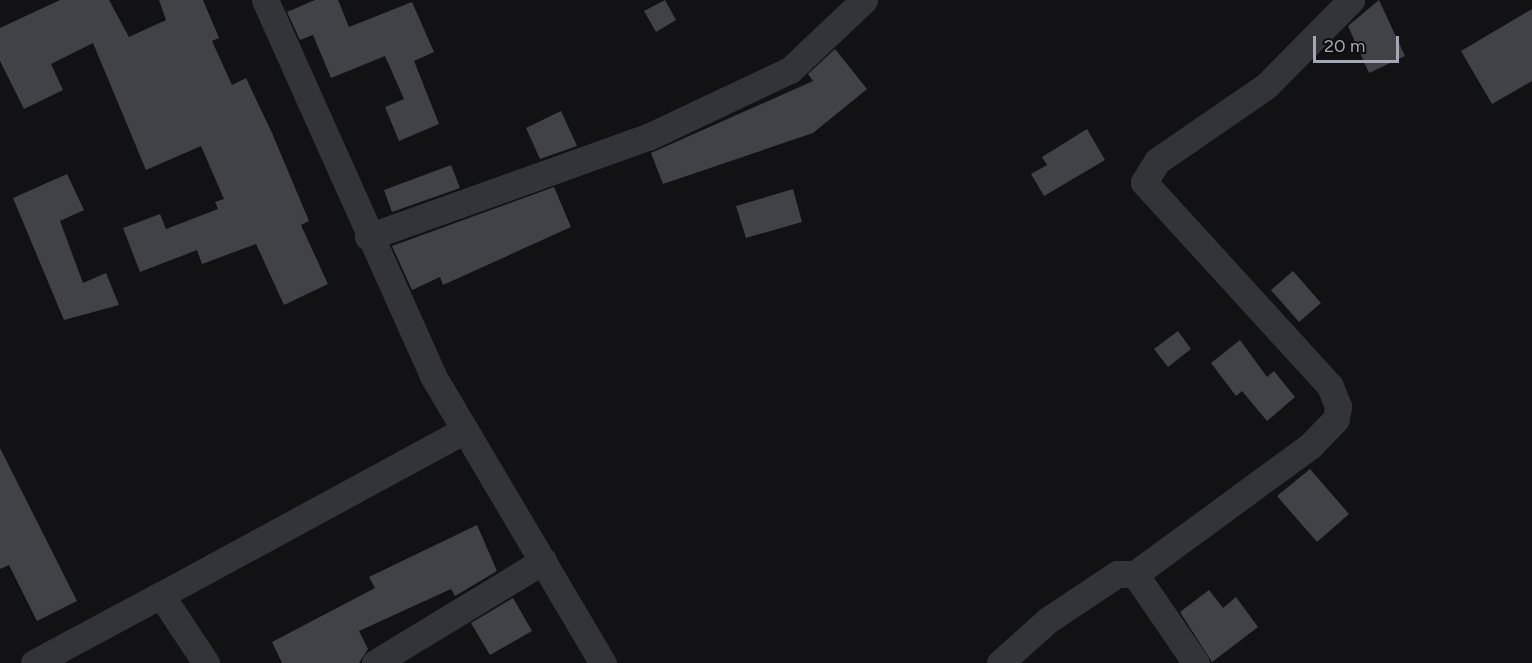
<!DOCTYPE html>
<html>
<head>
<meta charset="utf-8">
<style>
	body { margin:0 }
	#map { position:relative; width:1532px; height:663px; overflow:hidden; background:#121214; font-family:Figtree,sans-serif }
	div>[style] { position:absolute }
	.building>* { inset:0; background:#414247 }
	.minor>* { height:27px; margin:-13.5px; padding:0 13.5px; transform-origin:13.5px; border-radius:13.5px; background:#333439 }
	span { translate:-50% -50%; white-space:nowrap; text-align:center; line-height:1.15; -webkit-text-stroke:4.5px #0d0d0f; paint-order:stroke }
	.scale { position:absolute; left:1313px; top:36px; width:86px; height:27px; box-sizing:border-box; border:3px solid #a3a9b4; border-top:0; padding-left:8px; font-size:18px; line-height:21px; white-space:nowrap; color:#a3a9b4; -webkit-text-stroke:4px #0d0d0f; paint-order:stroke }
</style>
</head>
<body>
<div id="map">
	<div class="building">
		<i style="clip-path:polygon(60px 0,109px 0,129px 37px,166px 20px,159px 0,203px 0,219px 38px,212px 41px,232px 85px,246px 78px,272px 133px,309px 221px,301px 225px,328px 284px,284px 305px,256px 244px,202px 264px,197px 250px,140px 272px,123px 228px,160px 214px,166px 229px,218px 209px,215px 202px,224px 199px,201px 146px,146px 170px,93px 43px,51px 64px,63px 90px,24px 109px,0 61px,0 28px)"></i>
		<i style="clip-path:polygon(315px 0,338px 0,349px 27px,412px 2px,434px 52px,414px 61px,439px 124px,399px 141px,385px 107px,404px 99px,385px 56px,331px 78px,313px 35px,300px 40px,287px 12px)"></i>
		<i style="clip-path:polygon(665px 0,676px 20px,656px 32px,644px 11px)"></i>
		<i style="clip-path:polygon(1379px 0,1405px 56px,1369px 73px,1348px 26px)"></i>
		<i style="clip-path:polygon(1532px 9px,1532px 81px,1492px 104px,1461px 51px)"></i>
		<i style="clip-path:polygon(835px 49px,867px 89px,813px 133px,663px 184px,651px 153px,813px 81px,808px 74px)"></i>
		<i style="clip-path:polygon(561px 111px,577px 146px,540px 159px,526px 128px)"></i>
		<i style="clip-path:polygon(1087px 129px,1105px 160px,1044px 196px,1031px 174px,1047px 165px,1042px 157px)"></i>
		<i style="clip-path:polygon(451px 165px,460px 188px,392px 212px,384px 190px)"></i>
		<i style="clip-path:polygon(67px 174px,84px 210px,60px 221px,83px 283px,106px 273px,119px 305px,64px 320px,13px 198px)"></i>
		<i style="clip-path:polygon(554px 187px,571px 227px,443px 285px,440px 277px,412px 290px,392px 246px)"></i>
		<i style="clip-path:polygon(793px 189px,802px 222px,746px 238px,736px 206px)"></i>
		<i style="clip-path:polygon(1293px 271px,1321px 303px,1299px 322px,1271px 290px)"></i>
		<i style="clip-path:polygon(1178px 331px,1191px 349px,1168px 367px,1154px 349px)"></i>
		<i style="clip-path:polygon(1240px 340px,1267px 377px,1274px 371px,1295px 397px,1267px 421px,1242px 391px,1236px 396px,1211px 363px)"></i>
		<i style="clip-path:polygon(0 448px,77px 601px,37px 621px,9px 565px,0 569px)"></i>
		<i style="clip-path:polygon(1310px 469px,1349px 514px,1317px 542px,1277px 496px)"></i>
		<i style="clip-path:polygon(477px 525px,497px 571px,455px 596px,451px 589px,359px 631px,368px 649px,359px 663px,282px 663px,272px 642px,375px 588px,369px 577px)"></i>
		<i style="clip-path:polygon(1209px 590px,1223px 608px,1236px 597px,1258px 627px,1212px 662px,1180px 612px)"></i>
		<i style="clip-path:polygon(513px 598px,532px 631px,490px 655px,471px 623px)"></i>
	</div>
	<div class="minor">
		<i style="left:265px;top:0;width:412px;rotate:65.9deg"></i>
		<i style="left:433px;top:376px;width:334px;rotate:59.4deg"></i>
		<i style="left:368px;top:237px;width:297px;rotate:-19.7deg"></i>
		<i style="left:648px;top:137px;width:157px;rotate:-25.3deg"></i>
		<i style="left:790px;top:70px;width:102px;rotate:-43.4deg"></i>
		<i style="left:1135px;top:574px;width:218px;rotate:-36.2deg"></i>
		<i style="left:1311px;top:445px;width:36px;rotate:-46deg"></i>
		<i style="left:1336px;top:419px;width:13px;rotate:-81deg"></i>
		<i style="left:1338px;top:406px;width:22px;rotate:-112deg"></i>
		<i style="left:1330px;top:386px;width:276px;rotate:-132.4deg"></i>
		<i style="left:1144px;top:182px;width:25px;rotate:-58deg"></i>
		<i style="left:1157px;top:161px;width:132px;rotate:-34.5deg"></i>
		<i style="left:1266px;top:86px;width:121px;rotate:-45.3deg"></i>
		<i style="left:161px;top:595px;width:346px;rotate:-28.5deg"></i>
		<i style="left:34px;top:663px;width:144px;rotate:-28.2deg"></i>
		<i style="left:161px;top:595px;width:82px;rotate:56.5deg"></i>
		<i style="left:375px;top:663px;width:197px;rotate:-31.3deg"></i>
		<i style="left:1000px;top:663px;width:64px;rotate:-41.9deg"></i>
		<i style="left:1048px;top:620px;width:83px;rotate:-33.7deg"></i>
		<i style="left:1117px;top:574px;width:18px"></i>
		<i style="left:1135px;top:574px;width:108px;rotate:55.6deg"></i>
	</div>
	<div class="scale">20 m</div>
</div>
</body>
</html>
